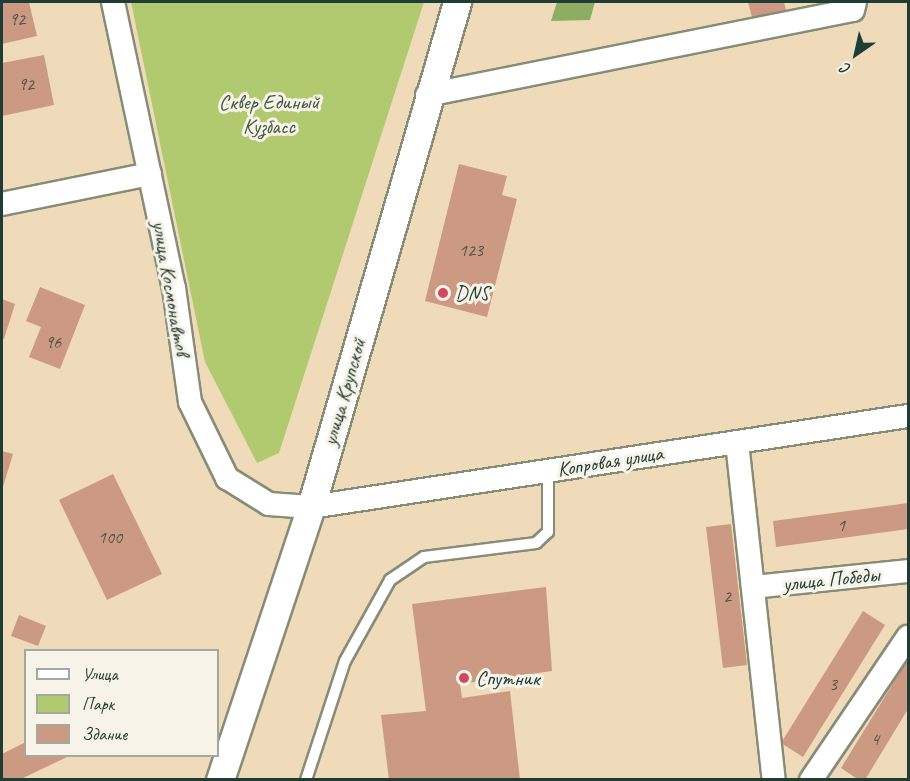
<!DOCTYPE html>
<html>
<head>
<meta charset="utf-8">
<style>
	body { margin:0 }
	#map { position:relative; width:910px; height:781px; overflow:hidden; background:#efdbba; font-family:Caveat,sans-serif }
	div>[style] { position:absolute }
	.green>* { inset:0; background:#b2ca6f }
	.forest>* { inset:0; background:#8dae62 }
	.building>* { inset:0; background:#cc9983 }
	.roads { filter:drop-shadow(2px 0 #878c77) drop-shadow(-2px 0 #878c77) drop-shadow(0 2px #878c77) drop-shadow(0 -2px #878c77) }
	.service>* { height:10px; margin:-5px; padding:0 5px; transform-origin:5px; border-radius:5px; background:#fff }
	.minor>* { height:22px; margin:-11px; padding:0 11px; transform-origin:11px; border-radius:11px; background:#fff }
	.tertiary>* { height:27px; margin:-13.5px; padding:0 13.5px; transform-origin:13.5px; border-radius:13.5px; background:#fff }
	.dots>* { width:16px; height:16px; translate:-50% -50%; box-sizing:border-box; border:3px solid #f7f3e8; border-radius:50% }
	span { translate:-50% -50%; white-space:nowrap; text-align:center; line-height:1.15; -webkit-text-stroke:6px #f7f3e8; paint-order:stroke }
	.number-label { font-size:18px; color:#4a5448 }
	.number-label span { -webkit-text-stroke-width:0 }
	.park-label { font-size:21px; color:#3c5940 }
	.street-label { font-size:21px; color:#1f3d34 }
	.poi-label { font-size:21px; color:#1f3d34 }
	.left { translate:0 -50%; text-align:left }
	.frame { position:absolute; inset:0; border:3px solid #1f3d34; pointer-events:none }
	.legend { position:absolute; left:24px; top:649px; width:195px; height:108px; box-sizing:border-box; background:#f7f3e8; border:2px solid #a1aaa0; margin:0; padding:8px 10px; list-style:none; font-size:18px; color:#1f3d34 }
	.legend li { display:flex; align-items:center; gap:12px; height:30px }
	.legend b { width:30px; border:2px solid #a1aaa0 }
	.north { position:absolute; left:826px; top:24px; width:60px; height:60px; -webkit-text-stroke:4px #f7f3e8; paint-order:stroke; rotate:214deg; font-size:16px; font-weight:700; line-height:24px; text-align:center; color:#1f3d34 }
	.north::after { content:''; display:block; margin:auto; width:21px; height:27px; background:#1f3d34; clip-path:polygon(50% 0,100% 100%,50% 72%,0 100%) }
</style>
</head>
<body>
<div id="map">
	<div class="green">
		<i style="clip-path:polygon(131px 2px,424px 2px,279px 453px,257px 463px,205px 362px)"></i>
	</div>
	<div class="forest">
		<i style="clip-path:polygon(557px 2px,595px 2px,590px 20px,551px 21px)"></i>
	</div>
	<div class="building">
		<i style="clip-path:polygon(2px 2px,29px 2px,37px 36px,2px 44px)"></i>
		<i style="clip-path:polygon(748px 2px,784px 2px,786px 10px,753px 21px)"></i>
		<i style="clip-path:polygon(44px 55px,54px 105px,2px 116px,2px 63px)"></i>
		<i style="clip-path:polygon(459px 164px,507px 176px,502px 195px,517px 199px,487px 317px,425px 301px)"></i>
		<i style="clip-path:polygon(40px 287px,85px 305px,60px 369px,29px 357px,41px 327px,26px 321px)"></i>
		<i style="clip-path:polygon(2px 299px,15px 304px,4px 339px,2px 338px)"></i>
		<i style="clip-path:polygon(2px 451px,13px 454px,2px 490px)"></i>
		<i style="clip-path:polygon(113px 474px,162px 574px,107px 600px,59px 500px)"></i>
		<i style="clip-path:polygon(908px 503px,908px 529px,776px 547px,773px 521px)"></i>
		<i style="clip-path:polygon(731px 524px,747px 665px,723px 668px,706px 527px)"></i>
		<i style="clip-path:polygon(546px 587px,552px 671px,460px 684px,462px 698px,510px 691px,520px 780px,389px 780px,381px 715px,426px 711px,412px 604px)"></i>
		<i style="clip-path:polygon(863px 611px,885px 625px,803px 757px,781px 743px)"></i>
		<i style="clip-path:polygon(19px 615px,46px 626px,38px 646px,11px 636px)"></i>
		<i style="clip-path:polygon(908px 659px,908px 709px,865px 780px,859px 780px,841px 768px)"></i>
		<i style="clip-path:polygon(26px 742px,26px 756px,69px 756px,19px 780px,2px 780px,2px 754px)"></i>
	</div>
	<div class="roads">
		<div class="service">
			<i style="left:306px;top:780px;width:125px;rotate:-71.9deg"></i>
			<i style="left:345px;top:661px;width:93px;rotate:-60.9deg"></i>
			<i style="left:390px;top:580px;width:41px;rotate:-34.1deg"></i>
			<i style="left:424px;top:557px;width:113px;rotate:-7.1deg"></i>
			<i style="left:536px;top:543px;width:16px;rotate:-43deg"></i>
			<i style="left:548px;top:532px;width:61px;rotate:-90deg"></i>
		</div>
		<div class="minor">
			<i style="left:113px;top:2px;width:292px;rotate:78deg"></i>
			<i style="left:174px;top:288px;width:115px;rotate:82deg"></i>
			<i style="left:190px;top:402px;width:85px;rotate:64deg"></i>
			<i style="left:227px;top:478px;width:49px;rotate:31.8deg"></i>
			<i style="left:269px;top:504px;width:42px;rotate:4.1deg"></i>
			<i style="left:311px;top:507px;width:604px;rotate:-8.67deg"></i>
			<i style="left:427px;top:95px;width:434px;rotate:-11.3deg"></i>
			<i style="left:853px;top:10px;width:8px;rotate:-76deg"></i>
			<i style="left:2px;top:204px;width:151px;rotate:-11.5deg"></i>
			<i style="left:737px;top:442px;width:340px;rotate:83.8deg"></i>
			<i style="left:753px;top:587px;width:156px;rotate:-5.9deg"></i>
			<i style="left:811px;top:780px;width:173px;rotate:-55.9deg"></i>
		</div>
		<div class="tertiary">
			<i style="left:220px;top:780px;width:288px;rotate:-71.6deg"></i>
			<i style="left:311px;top:507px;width:526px;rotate:-73.87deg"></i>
		</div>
	</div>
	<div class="dots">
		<i style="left:443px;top:293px;background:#d1495b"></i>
		<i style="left:464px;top:678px;background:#d1495b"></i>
	</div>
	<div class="number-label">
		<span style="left:17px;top:19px">92</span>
		<span style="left:26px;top:84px">92</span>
		<span style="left:471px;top:250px">123</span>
		<span style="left:53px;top:342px">96</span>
		<span style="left:841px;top:525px">1</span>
		<span style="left:110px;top:537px">100</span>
		<span style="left:727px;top:596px">2</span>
		<span style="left:833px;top:684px">3</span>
		<span style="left:875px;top:739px">4</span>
	</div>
	<div class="park-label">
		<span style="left:269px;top:114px">Сквер Единый<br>Кузбасс</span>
	</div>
	<div class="street-label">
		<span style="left:171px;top:288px;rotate:80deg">улица Космонавтов</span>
		<span style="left:344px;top:392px;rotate:-74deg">улица Крупской</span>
		<span style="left:610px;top:461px;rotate:-9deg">Копровая улица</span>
		<span style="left:831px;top:579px;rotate:-6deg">улица Победы</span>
	</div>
	<div class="poi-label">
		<span class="left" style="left:455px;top:293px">DNS</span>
		<span class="left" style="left:476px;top:678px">Спутник</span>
	</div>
	<div class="frame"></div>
	<ul class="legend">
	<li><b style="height:8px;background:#fff"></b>Улица</li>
	<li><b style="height:16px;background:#b2ca6f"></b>Парк</li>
	<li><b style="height:16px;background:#cc9983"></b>Здание</li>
	</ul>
	<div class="north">С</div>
</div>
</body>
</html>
